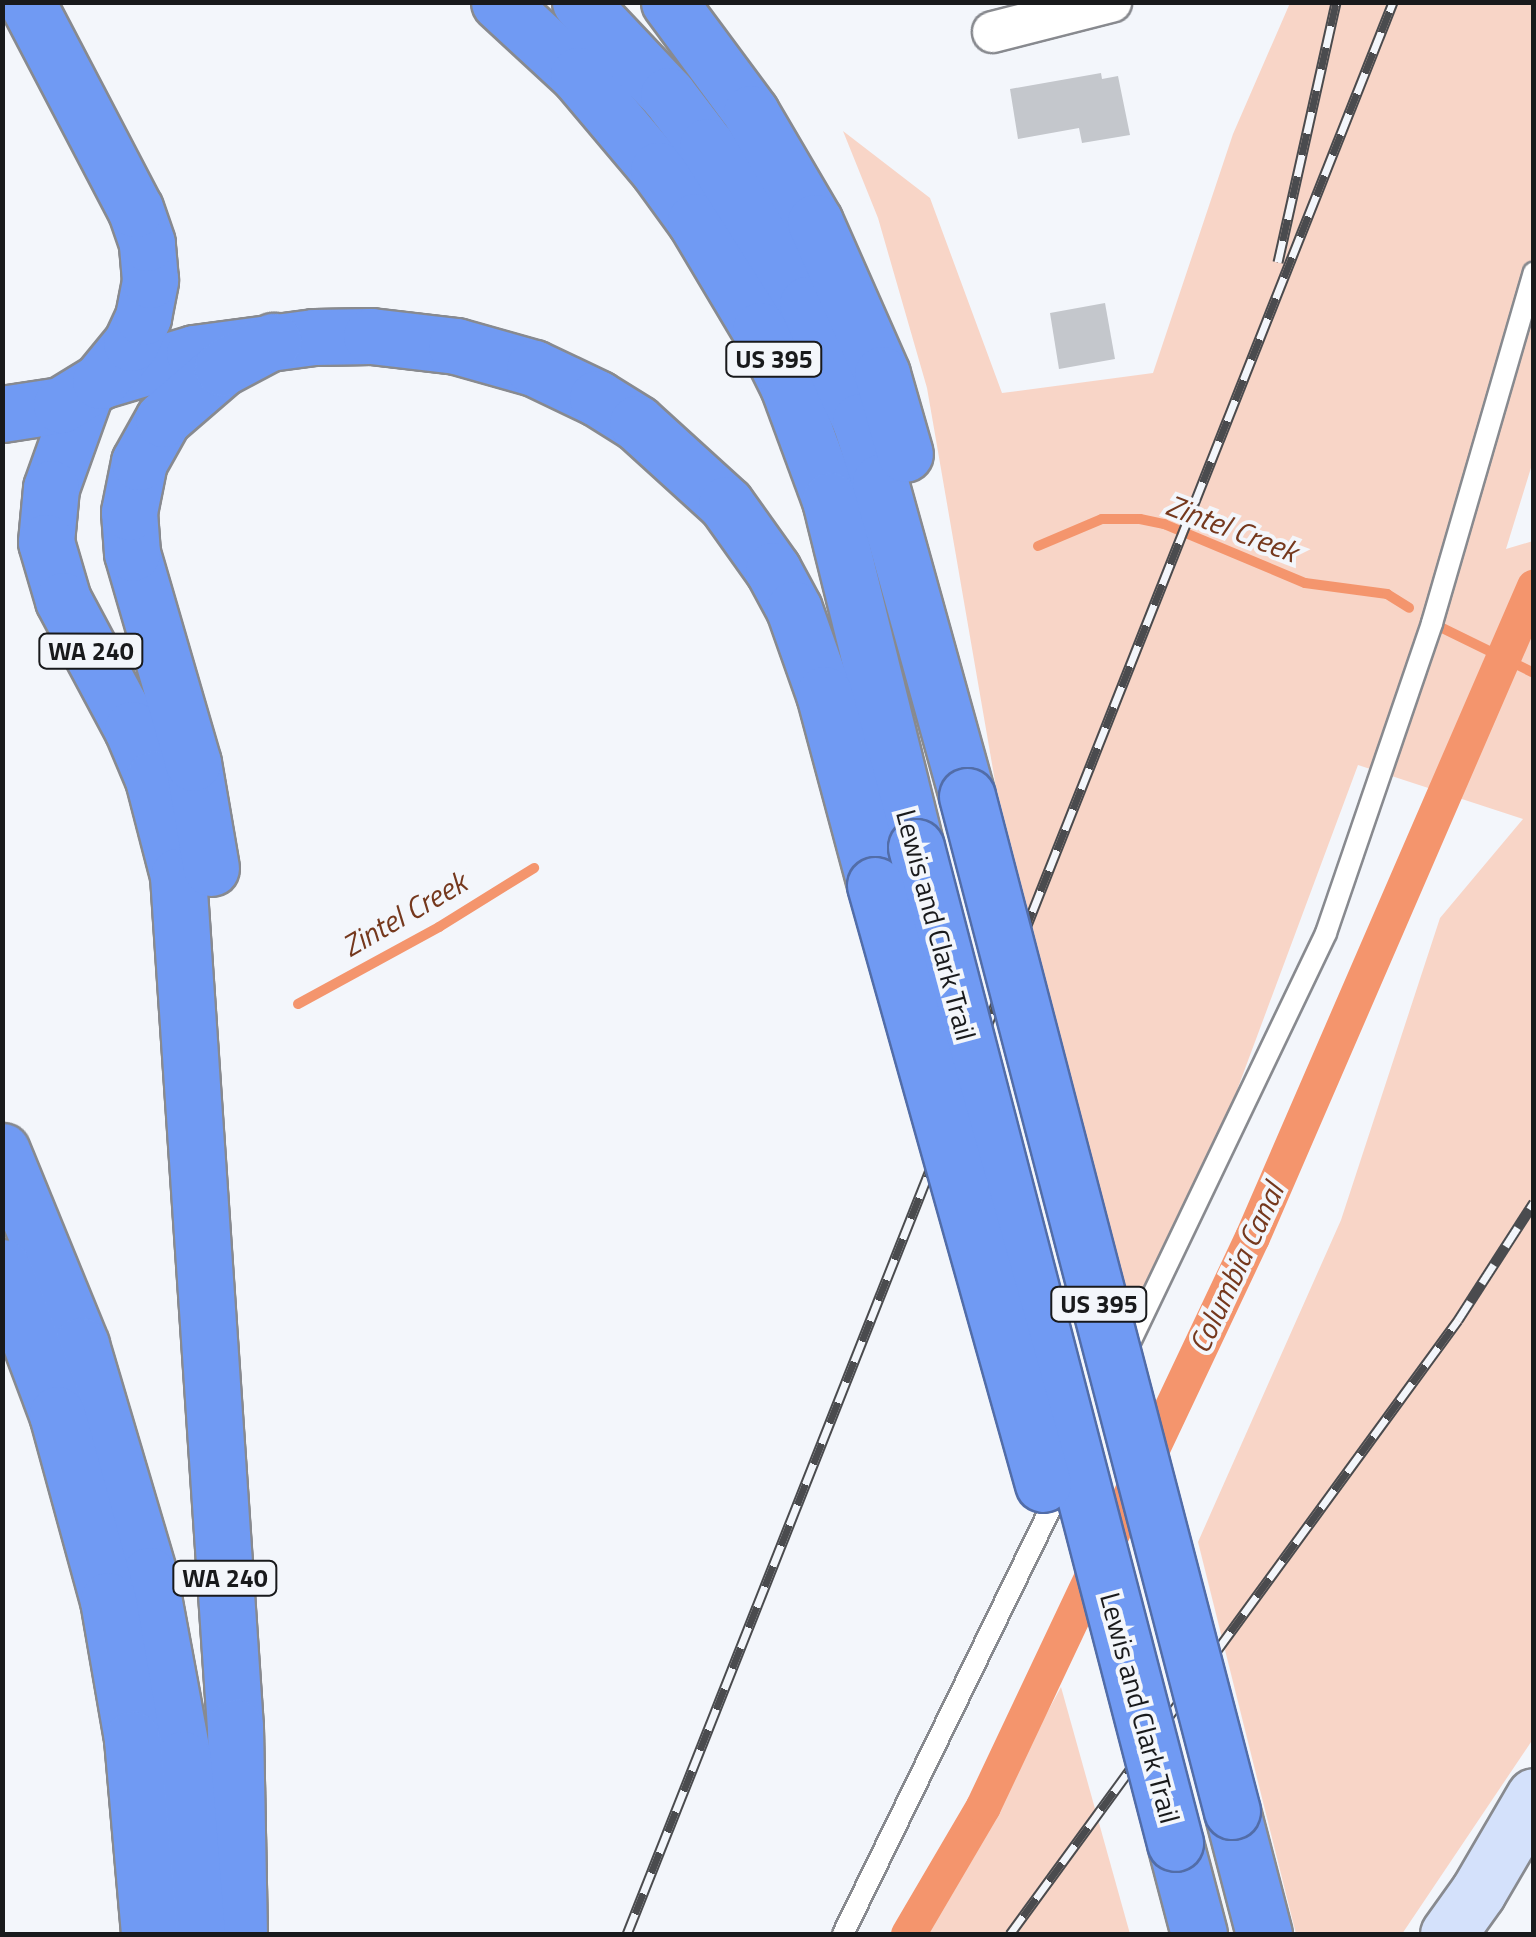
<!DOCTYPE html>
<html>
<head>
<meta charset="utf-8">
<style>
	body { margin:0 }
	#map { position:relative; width:1536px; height:1937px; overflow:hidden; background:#f3f6fb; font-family:"Titillium Web",sans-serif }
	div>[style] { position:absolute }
	.green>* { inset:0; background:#f8d5c7 }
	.stream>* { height:10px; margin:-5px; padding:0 5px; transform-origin:5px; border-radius:5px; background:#f4956d }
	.canal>* { height:35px; margin:-17.5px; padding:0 17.5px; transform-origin:17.5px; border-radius:17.5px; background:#f4956d }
	.building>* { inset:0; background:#c4c7cc }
	.roads { filter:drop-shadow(2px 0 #888a8f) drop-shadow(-2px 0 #888a8f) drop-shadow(0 2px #888a8f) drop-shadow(0 -2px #888a8f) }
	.lane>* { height:20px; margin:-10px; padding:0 10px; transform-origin:10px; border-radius:10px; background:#fff }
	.street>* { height:40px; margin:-20px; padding:0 20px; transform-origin:20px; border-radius:20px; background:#fff }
	.secondary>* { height:55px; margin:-27.5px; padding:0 27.5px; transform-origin:27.5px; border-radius:27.5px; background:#d4e1fb }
	.highway>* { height:55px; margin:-27.5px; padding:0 27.5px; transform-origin:27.5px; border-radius:27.5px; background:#709af3 }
	.rail>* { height:11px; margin-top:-5.5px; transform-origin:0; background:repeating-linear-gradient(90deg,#f3f6fb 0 22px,#4a4b4e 0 44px); box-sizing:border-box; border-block:2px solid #4a4b4e }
	.bridges { filter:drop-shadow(2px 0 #526da8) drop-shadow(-2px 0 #526da8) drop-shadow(0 2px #526da8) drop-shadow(0 -2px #526da8) }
	.highway-bridge>* { height:55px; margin:-27.5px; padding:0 27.5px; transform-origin:27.5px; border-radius:27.5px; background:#709af3 }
	span { translate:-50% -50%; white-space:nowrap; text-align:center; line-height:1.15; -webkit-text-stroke:8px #f3f6fb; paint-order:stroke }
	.shield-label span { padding:2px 8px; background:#f3f6fb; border:2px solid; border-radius:8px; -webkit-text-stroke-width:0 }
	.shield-label { font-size:25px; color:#191a1c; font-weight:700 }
	.street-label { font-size:28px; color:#191a1c }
	.water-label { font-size:30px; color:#75381d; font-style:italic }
	.frame { position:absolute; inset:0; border:5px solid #191a1c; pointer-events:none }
</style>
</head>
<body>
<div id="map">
	<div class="green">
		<i style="clip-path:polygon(1290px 3px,1533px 3px,1534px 458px,1506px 549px,1533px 541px,1533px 1739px,1402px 1934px,1296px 1934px,1198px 1542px,1341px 1220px,1440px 918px,1523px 819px,1358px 765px,1214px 1152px,1132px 1311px,996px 787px,927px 388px,878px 218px,843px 131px,930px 198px,1002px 393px,1153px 373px,1233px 134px)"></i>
		<i style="clip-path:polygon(1061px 1687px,1130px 1934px,927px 1934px)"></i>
	</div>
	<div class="stream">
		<i style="left:1038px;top:546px;width:69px;rotate:-22.9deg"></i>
		<i style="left:1102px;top:519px;width:38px"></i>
		<i style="left:1140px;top:519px;width:25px;rotate:12deg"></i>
		<i style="left:1164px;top:524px;width:153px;rotate:22.7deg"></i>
		<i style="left:1305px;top:583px;width:83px;rotate:7.6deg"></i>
		<i style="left:1387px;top:594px;width:26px;rotate:32deg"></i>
		<i style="left:1432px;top:623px;width:114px;rotate:26.1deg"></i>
		<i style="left:298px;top:1004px;width:161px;rotate:-28.6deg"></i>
		<i style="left:439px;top:927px;width:112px;rotate:-31.8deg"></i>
	</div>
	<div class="canal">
		<i style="left:908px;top:1934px;width:148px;rotate:-59.6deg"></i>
		<i style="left:983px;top:1806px;width:629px;rotate:-64.7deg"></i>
		<i style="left:1252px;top:1237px;width:709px;rotate:-66.58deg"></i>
	</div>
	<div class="building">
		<i style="clip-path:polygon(1101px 73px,1102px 79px,1118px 76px,1130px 135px,1082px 143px,1079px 128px,1018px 139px,1010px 89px)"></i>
		<i style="clip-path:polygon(1105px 303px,1115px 359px,1059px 369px,1050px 313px)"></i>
	</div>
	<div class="roads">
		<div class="lane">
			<i style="left:1123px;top:1357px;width:470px;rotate:-64.4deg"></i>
			<i style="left:1326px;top:933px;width:328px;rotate:-71.1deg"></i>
			<i style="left:1432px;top:623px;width:365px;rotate:-73.8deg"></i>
			<i style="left:843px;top:1934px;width:497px;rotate:-64deg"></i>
		</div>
		<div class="street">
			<i style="left:993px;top:32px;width:122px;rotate:-14.3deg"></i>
		</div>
		<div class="secondary">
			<i style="left:1448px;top:1934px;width:52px;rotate:-54.5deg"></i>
			<i style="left:1478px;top:1892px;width:111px;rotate:-59.7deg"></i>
		</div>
		<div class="highway">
			<i style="left:499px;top:2px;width:108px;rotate:42.7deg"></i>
			<i style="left:578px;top:75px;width:124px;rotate:49.9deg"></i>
			<i style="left:658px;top:170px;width:63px;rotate:54deg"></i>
			<i style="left:695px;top:221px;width:127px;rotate:59.2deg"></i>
			<i style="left:760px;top:330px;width:63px;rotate:63.4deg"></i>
			<i style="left:788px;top:386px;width:121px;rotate:69.8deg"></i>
			<i style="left:830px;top:500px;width:357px;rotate:76.1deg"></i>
			<i style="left:580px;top:2px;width:128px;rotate:46.6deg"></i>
			<i style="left:668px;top:95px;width:64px;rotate:52.6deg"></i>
			<i style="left:707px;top:146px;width:187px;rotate:57.7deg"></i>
			<i style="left:807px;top:304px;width:128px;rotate:65.6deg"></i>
			<i style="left:860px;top:421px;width:64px;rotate:71.8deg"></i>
			<i style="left:880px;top:482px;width:326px;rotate:74.5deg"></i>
			<i style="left:669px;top:2px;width:138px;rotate:53.5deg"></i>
			<i style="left:751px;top:113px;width:126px;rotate:59.6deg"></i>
			<i style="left:815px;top:222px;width:166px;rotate:66.2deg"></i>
			<i style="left:882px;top:374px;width:83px;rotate:74deg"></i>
			<i style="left:100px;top:381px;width:98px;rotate:-16.6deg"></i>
			<i style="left:194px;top:353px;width:121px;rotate:-7.6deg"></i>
			<i style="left:314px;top:337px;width:57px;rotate:-1deg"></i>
			<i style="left:371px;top:336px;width:86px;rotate:6.7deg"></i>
			<i style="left:456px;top:346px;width:81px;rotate:15.8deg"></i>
			<i style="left:534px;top:368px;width:70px;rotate:25.5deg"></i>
			<i style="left:597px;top:398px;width:47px;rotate:32deg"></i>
			<i style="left:637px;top:423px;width:120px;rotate:42.3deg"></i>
			<i style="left:726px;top:504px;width:81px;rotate:54.5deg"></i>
			<i style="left:773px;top:570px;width:44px;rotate:61.7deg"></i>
			<i style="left:794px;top:609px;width:90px;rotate:70.6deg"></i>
			<i style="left:824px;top:694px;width:198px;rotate:75deg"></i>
			<i style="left:86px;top:390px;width:104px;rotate:109.7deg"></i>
			<i style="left:51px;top:488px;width:54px;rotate:95.3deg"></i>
			<i style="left:46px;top:542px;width:60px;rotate:73.7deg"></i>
			<i style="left:63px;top:600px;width:146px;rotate:61.9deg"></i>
			<i style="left:132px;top:729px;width:54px;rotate:67.2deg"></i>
			<i style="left:153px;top:779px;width:100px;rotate:75.5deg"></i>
			<i style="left:178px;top:876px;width:853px;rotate:86.17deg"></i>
			<i style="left:235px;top:1727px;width:207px;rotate:88.9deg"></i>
			<i style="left:2px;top:414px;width:60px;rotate:-8.7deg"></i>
			<i style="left:61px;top:405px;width:46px;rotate:-31.6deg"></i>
			<i style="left:100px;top:381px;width:49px;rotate:-50.8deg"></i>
			<i style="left:131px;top:343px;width:29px;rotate:-65deg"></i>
			<i style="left:143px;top:317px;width:38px;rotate:-79deg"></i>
			<i style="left:150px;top:280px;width:37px;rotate:-95deg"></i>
			<i style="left:147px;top:243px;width:36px;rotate:-109deg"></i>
			<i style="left:135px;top:209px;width:233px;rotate:-117.6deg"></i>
			<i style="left:211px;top:868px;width:107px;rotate:-99.7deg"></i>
			<i style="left:193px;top:763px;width:219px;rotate:-106.2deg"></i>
			<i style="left:132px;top:553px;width:41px;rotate:-94.2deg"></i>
			<i style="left:129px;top:512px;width:51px;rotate:-78.7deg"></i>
			<i style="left:139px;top:462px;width:49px;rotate:-60.8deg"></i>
			<i style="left:163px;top:419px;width:78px;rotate:-40.8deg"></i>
			<i style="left:222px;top:368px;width:58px;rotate:-27.9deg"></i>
			<i style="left:2px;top:1151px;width:209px;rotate:67.8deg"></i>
			<i style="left:81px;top:1345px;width:240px;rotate:73.5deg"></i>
			<i style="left:149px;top:1575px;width:187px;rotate:79.5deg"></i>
			<i style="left:183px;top:1759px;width:176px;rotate:85.4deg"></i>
			<i style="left:2px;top:1267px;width:157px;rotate:69.5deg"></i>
			<i style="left:57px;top:1414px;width:193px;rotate:74.7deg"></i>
			<i style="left:108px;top:1600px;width:141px;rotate:80.2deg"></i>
			<i style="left:132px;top:1739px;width:196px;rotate:85deg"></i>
			<i style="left:1232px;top:1811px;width:127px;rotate:75.4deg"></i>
			<i style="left:1175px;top:1843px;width:94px;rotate:75.2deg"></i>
		</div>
	</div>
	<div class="rail">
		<i style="left:1278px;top:262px;width:266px;rotate:-77.4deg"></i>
		<i style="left:627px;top:1934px;width:2078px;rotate:-68.37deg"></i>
		<i style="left:1010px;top:1934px;width:760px;rotate:-53.88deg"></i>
		<i style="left:1458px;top:1320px;width:140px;rotate:-57.2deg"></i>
	</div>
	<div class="bridges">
		<div class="highway-bridge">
			<i style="left:967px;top:796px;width:1049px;rotate:75.37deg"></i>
			<i style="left:916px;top:847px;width:1029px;rotate:75.42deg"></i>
			<i style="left:875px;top:885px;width:622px;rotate:74.33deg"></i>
		</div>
	</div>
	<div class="shield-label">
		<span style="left:774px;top:359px">US 395</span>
		<span style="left:91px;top:651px">WA 240</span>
		<span style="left:1099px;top:1304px">US 395</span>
		<span style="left:225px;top:1578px">WA 240</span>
	</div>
	<div class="street-label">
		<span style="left:936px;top:925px;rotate:75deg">Lewis and Clark Trail</span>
		<span style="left:1140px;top:1708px;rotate:75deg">Lewis and Clark Trail</span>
	</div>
	<div class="water-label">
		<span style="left:1232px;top:528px;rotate:21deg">Zintel Creek</span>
		<span style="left:404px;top:914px;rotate:-30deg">Zintel Creek</span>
		<span style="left:1236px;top:1268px;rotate:-65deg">Columbia Canal</span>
	</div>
	<div class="frame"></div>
</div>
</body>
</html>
